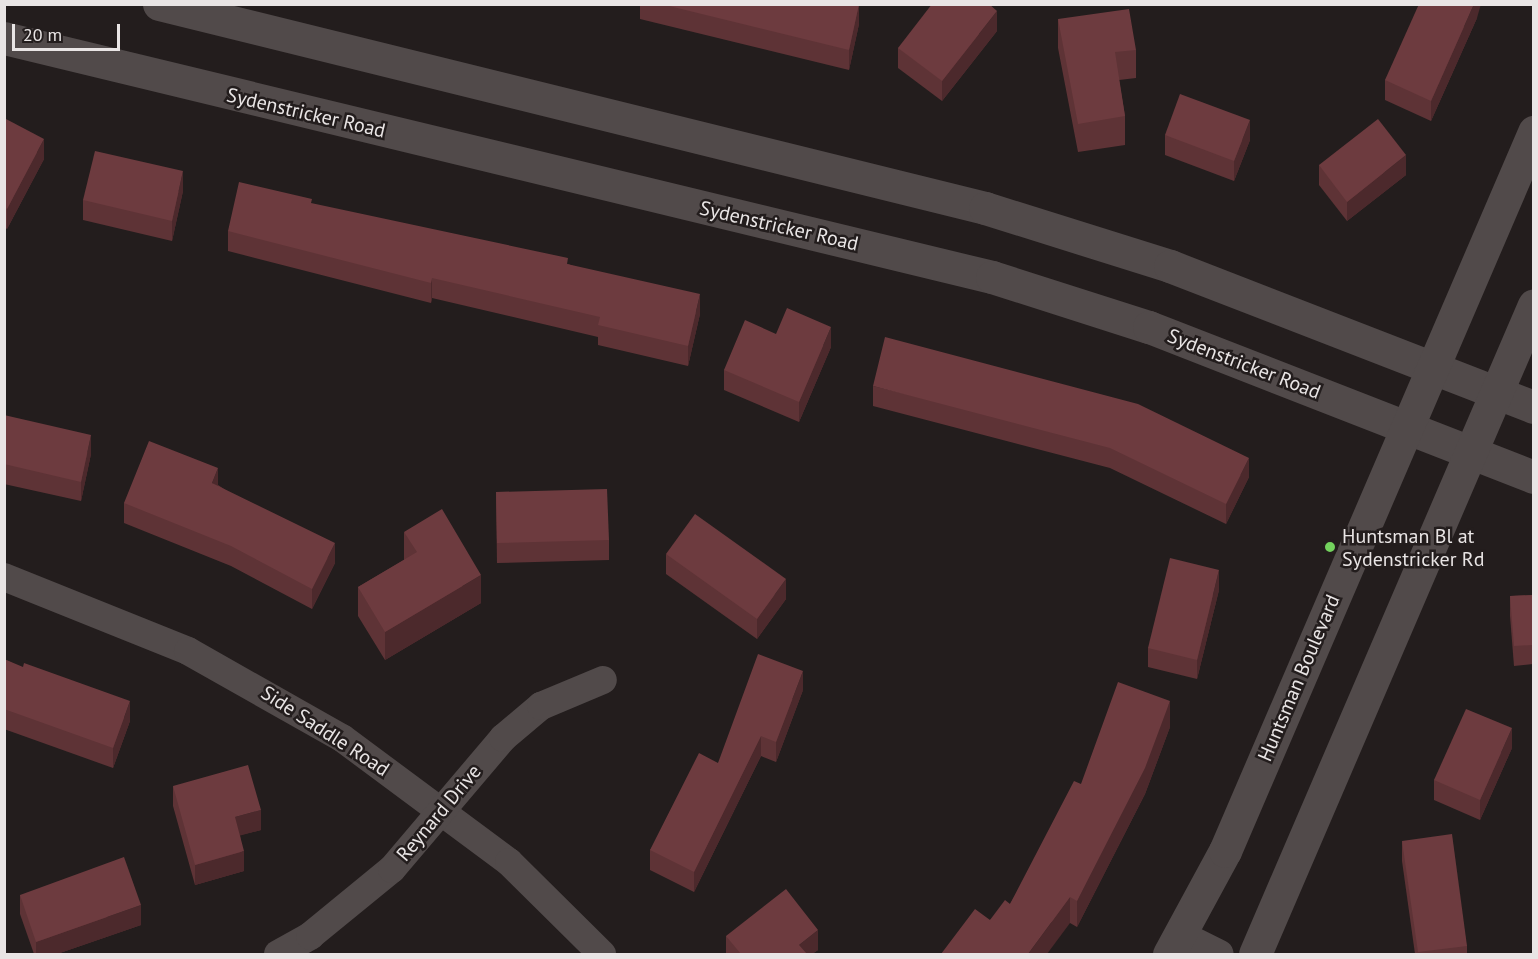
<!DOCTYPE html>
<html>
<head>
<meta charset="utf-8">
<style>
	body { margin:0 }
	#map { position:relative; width:1538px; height:959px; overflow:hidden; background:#231d1d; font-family:"PT Sans",sans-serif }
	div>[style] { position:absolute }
	.street>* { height:28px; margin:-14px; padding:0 14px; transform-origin:14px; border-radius:14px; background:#514a4a }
	.secondary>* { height:33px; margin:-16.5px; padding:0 16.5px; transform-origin:16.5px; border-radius:16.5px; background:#514a4a }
	.wall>* { inset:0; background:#5e3336 }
	.shaded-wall>* { inset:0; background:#4c292c }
	.building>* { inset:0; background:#6d3b3f }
	.dots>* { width:16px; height:16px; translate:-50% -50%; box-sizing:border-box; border:3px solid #231d1d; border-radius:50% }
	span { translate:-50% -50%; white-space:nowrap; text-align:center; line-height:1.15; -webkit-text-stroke:5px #231d1d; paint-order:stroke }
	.street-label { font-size:20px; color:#e9e5e5 }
	.poi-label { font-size:20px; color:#e9e5e5 }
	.left { translate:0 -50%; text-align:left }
	.frame { position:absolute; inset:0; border:6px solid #e9e5e5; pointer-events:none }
	.scale { position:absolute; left:12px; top:24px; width:108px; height:27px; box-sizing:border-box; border:3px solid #e9e5e5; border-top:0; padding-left:8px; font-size:18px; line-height:21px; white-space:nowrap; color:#e9e5e5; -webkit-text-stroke:4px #231d1d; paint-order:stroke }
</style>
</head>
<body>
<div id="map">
	<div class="street">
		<i style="left:4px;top:577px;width:198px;rotate:21.9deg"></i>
		<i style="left:188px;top:651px;width:177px;rotate:29.5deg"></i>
		<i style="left:342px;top:738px;width:208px;rotate:36.6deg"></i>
		<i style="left:509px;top:862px;width:131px;rotate:44.7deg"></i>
		<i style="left:1182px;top:935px;width:42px;rotate:26.6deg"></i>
		<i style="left:278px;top:954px;width:37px;rotate:-29deg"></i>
		<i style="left:310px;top:936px;width:106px;rotate:-39.3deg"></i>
		<i style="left:392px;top:869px;width:172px;rotate:-49.7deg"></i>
		<i style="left:503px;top:738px;width:50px;rotate:-40.1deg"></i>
		<i style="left:541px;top:706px;width:67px;rotate:-22.8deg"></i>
	</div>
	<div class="secondary">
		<i style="left:159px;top:4px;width:851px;rotate:13.87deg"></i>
		<i style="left:985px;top:208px;width:194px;rotate:17.4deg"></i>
		<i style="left:1170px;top:266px;width:390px;rotate:21.2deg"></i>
		<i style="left:4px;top:38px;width:1016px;rotate:13.6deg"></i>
		<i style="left:992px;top:277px;width:165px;rotate:17.7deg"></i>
		<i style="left:1149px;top:327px;width:413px;rotate:21.3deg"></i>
		<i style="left:1169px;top:954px;width:117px;rotate:-61.5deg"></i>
		<i style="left:1225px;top:851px;width:783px;rotate:-66.74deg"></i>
		<i style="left:1255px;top:954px;width:706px;rotate:-66.74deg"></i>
	</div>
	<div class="wall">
		<i style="clip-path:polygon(640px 4px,859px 4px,859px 24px,849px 70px,640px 19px)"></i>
		<i style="clip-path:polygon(1477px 18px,1431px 121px,1385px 100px,1385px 80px)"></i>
		<i style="clip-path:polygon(1058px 19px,1136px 50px,1136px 78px,1119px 80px,1125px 116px,1125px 145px,1078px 152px,1058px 48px)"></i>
		<i style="clip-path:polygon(997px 31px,942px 101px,898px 68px,898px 48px)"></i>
		<i style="clip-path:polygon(4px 122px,44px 159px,7px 229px,4px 227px)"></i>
		<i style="clip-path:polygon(1165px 135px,1250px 140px,1234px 181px,1165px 155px)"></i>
		<i style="clip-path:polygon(1319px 165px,1406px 175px,1347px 221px,1319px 185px)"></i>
		<i style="clip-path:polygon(183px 191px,172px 241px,83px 220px,83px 200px)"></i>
		<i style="clip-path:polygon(312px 204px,568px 264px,700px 314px,688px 366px,598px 345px,598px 337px,432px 298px,431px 303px,228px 251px,228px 231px)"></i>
		<i style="clip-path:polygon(776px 334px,831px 347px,799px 422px,724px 390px,724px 370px)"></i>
		<i style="clip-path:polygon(873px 386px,1249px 477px,1226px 524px,1110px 468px,873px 406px)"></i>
		<i style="clip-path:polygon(4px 415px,91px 454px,81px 501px,4px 484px)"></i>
		<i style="clip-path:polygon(218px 485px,335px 563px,312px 609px,231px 566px,124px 523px,124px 503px)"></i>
		<i style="clip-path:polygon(496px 492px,609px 540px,609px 560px,497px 563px)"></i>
		<i style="clip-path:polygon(404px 532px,481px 603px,385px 660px,358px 616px,358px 587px,404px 560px)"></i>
		<i style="clip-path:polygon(666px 554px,786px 599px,757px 639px,666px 574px)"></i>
		<i style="clip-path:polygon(1219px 590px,1197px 679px,1148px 667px,1148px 648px)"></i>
		<i style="clip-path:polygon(1533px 595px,1533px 664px,1514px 666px,1510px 616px,1510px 596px)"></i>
		<i style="clip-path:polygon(4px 659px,130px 721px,113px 768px,4px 729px)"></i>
		<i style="clip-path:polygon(803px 690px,776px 762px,761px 756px,694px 892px,650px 870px,650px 850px,718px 763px)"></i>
		<i style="clip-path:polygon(1170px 727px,1145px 794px,1077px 927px,1070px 923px,990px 920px,1010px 904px,1081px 784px)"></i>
		<i style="clip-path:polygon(1512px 748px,1480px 820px,1434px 800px,1434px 780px)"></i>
		<i style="clip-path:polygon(173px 786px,261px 830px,240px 835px,244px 871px,195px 885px,173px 806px)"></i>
		<i style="clip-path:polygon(1402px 841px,1467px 946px,1467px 954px,1415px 954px,1402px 861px)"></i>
		<i style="clip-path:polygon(20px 895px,141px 925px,57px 954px,34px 954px,20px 914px)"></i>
		<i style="clip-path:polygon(726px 936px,818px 950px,812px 954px,726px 954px)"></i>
	</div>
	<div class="shaded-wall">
		<i style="clip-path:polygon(859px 4px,859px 24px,849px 70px,849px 50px)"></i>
		<i style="clip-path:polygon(1474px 4px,1481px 4px,1477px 18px,1431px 121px,1431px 101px)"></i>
		<i style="clip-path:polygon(997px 11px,997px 31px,942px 101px,942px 81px)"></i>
		<i style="clip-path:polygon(1250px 120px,1250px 140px,1234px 181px,1234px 161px)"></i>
		<i style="clip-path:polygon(44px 139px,44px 159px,7px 229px,7px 209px)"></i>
		<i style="clip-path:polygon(1406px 155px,1406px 175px,1347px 221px,1347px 202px)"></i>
		<i style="clip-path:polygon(183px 171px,183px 191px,172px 241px,172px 221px)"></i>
		<i style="clip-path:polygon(432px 278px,432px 298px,431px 303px,431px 283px)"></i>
		<i style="clip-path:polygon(700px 294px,700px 314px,688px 366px,688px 346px)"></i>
		<i style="clip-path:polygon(831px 327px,831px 347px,799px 422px,799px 402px)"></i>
		<i style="clip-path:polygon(91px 435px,91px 454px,81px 501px,81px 482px)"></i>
		<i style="clip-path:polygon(1249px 458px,1249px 477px,1226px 524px,1226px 504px)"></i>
		<i style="clip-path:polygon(218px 468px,218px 488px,212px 483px)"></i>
		<i style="clip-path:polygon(335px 543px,335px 563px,312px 609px,312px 589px)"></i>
		<i style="clip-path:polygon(1219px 570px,1219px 590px,1197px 679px,1197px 660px)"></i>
		<i style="clip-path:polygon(481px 575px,481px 603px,385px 660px,385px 632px)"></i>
		<i style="clip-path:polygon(786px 579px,786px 599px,757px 639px,757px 619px)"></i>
		<i style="clip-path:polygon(803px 671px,803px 690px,776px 762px,776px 742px)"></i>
		<i style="clip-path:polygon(130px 701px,130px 721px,113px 768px,113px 748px)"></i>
		<i style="clip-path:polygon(1170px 701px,1170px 727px,1145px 794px,1077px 927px,1077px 901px)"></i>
		<i style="clip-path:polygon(1512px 728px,1512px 748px,1480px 820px,1480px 800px)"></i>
		<i style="clip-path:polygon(761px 736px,761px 756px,694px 892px,694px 872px)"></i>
		<i style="clip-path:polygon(261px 810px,261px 830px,235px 837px,235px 817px)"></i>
		<i style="clip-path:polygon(244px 851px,244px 871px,195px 885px,195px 865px)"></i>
		<i style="clip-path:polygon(1070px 897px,1070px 923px,1047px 954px,1028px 954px)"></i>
		<i style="clip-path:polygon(141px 905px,141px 925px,57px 954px,36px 954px,36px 942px)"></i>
		<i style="clip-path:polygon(818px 930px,818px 950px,812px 954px,799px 954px,799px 945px)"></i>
	</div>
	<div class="building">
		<i style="clip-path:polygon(661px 4px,859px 4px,849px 50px)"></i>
		<i style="clip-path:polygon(932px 4px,989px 4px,997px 11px,942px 81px,898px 48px)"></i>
		<i style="clip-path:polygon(1419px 4px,1474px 4px,1431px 101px,1385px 80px)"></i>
		<i style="clip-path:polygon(1129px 9px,1136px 50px,1115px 52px,1125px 116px,1078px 124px,1058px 19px)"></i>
		<i style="clip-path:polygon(1180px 94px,1250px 120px,1234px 161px,1165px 135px)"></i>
		<i style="clip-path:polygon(6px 119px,44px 139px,7px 209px,4px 207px,4px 122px)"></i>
		<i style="clip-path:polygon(1378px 119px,1406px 155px,1347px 202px,1319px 165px)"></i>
		<i style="clip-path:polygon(95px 151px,183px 171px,172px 221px,83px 200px)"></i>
		<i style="clip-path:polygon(239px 182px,312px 199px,311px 203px,568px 258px,567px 264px,700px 294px,688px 346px,598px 325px,600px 317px,432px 278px,431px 283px,228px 231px)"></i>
		<i style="clip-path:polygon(787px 308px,831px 327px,799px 402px,724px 370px,745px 320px,776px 334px)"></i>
		<i style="clip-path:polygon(885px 337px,1138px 404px,1249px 458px,1226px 504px,1110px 448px,873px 386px)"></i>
		<i style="clip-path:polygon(4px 415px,91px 435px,81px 482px,4px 464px)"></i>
		<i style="clip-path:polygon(149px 441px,218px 468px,212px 483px,335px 543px,312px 589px,231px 546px,124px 503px)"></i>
		<i style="clip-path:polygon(607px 489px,609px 540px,497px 543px,496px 492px)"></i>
		<i style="clip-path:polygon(442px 509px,481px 575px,385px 632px,358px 587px,417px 552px,404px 532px)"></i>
		<i style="clip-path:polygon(695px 514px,786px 579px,757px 619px,666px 554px)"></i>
		<i style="clip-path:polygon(1170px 558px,1219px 570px,1197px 660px,1148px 648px)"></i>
		<i style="clip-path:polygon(1533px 595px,1533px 645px,1514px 646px,1510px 596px)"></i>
		<i style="clip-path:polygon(758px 654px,803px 671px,776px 742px,761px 736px,694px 872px,650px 850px,699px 753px,718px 763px)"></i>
		<i style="clip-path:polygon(4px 659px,23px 667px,24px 663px,130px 701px,113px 748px,4px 709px)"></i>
		<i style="clip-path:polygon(1118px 682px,1170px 701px,1145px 768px,1077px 901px,1070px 897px,1028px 954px,941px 954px,975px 909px,990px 920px,1005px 900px,1010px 904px,1074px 781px,1081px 784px)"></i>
		<i style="clip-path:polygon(1466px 709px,1512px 728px,1480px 800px,1434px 780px)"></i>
		<i style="clip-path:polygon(248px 765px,261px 810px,235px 817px,244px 851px,195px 865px,173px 786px)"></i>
		<i style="clip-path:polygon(1452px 834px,1467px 946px,1418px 952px,1402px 841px)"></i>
		<i style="clip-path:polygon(124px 857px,141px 905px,36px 942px,20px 895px)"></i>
		<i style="clip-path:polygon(786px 889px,818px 930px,799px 945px,807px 954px,741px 954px,726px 936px)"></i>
	</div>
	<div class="dots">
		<i style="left:1330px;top:547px;background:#73d25d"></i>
	</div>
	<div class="street-label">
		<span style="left:306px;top:113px;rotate:13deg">Sydenstricker Road</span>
		<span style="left:779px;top:226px;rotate:13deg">Sydenstricker Road</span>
		<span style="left:1244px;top:364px;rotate:21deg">Sydenstricker Road</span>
		<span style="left:1299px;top:678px;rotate:-67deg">Huntsman Boulevard</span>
		<span style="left:325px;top:731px;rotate:33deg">Side Saddle Road</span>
		<span style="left:439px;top:813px;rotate:-50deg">Reynard Drive</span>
	</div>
	<div class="poi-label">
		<span class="left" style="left:1342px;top:548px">Huntsman Bl at<br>Sydenstricker Rd</span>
	</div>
	<div class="frame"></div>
	<div class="scale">20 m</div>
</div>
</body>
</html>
